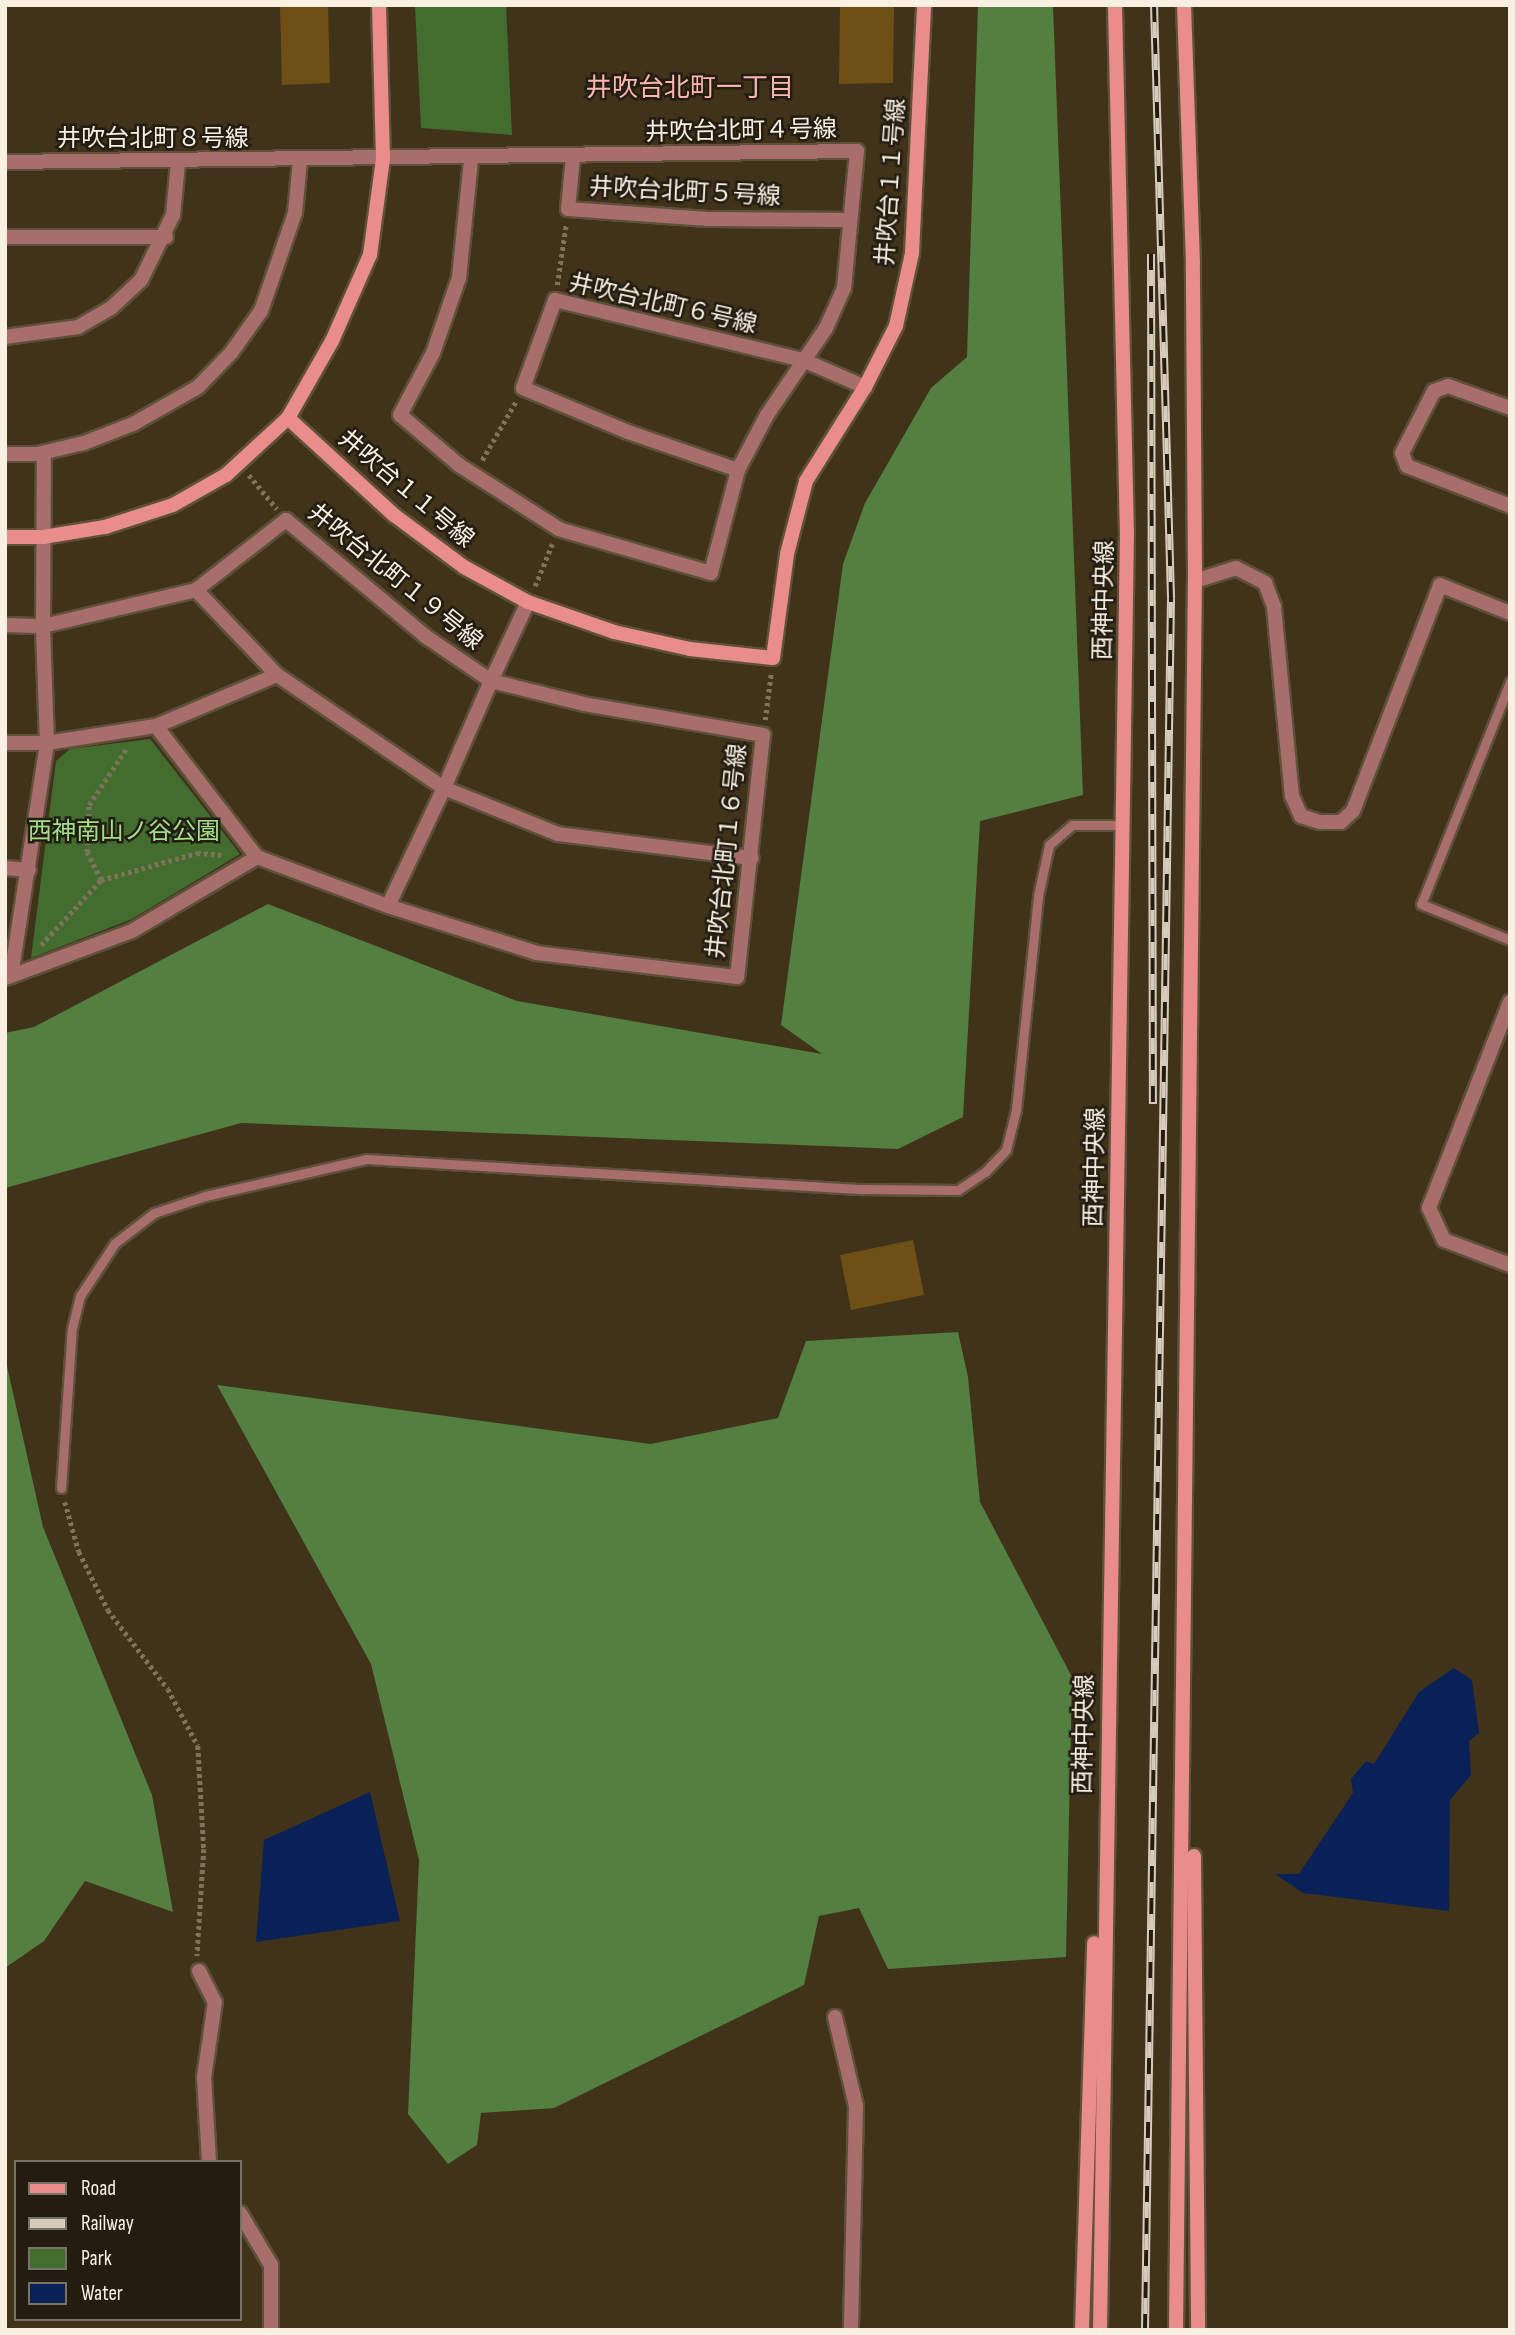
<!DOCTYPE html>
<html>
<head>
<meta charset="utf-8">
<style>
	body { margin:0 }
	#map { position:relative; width:1515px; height:2335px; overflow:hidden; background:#41321a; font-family:"Sofia Sans Condensed","Noto Sans JP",sans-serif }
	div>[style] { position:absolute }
	.green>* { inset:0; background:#436d2f }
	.forest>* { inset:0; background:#537f40 }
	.water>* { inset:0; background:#092157 }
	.building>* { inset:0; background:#6e4f16 }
	.path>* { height:4.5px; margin-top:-2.25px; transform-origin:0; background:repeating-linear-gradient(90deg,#80735e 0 3.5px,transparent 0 7px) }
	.roads { filter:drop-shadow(2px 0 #5e503a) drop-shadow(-2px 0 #5e503a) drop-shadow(0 2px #5e503a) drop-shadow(0 -2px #5e503a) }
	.lane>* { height:9px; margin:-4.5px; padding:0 4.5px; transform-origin:4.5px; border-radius:4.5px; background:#a86e6c }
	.street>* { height:14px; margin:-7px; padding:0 7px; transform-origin:7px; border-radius:7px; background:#a86e6c }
	.secondary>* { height:14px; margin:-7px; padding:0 7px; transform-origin:7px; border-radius:7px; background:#e88d89 }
	.rail>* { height:8px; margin-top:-4px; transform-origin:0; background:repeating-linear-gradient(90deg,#221c11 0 16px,#d7ccbc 0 32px); box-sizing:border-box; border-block:2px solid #d7ccbc }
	span { translate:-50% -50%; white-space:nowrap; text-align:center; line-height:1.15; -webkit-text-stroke:5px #221c11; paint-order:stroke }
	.street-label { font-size:24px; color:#f9f0e1 }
	.park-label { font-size:24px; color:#a2e088 }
	.neighbourhood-label { font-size:26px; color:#fbb6b1 }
	.frame { position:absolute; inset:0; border:7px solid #f9f0e1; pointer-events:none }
	.legend { position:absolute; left:14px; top:2160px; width:228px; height:161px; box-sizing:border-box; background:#221c11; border:2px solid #787164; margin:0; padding:9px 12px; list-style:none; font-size:21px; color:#f9f0e1 }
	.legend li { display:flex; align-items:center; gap:14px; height:35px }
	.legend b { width:35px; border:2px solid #787164 }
</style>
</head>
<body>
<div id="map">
	<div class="green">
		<i style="clip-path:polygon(415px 5px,506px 5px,512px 135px,421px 128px)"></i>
		<i style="clip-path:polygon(150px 739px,240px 854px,132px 919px,31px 958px,56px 761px,70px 749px)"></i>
	</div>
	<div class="forest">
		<i style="clip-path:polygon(978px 5px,1053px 5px,1083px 795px,980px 821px,963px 1117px,898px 1149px,241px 1123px,5px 1188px,5px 1033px,34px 1027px,268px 904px,517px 1001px,822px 1054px,781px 1025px,843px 564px,865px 503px,931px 388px,967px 357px)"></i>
		<i style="clip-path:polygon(958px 1332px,968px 1377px,980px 1502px,1072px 1677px,1066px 1957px,888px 1969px,859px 1908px,819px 1916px,804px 1985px,554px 2108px,481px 2113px,477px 2145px,448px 2164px,408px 2114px,419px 1860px,371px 1664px,217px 1385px,651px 1444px,778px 1418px,806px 1341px)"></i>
		<i style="clip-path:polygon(5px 1357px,43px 1527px,152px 1795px,173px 1912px,85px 1881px,44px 1941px,5px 1968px)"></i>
	</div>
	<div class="water">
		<i style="clip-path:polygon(1454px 1668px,1472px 1680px,1479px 1733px,1469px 1741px,1471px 1775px,1450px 1800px,1449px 1911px,1303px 1893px,1275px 1874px,1299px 1874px,1353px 1793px,1351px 1779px,1366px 1761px,1374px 1764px,1419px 1692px)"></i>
		<i style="clip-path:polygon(370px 1792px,400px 1921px,256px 1942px,264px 1840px)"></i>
	</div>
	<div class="building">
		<i style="clip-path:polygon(280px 5px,328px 5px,330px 83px,282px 85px)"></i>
		<i style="clip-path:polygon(840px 5px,894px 5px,893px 83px,839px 84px)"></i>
		<i style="clip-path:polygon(913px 1240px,924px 1295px,851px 1310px,840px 1255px)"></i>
	</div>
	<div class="path">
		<i style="left:557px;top:285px;width:61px;rotate:-81.5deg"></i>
		<i style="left:482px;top:460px;width:68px;rotate:-60deg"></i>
		<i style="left:249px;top:475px;width:44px;rotate:50.5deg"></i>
		<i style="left:535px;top:586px;width:48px;rotate:-67.8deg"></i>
		<i style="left:765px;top:720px;width:47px;rotate:-82.7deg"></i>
		<i style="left:101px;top:880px;width:31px;rotate:-117deg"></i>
		<i style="left:87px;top:852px;width:47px;rotate:-87.6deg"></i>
		<i style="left:89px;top:805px;width:67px;rotate:-56.5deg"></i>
		<i style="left:41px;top:945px;width:88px;rotate:-47.3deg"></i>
		<i style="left:101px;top:880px;width:100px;rotate:-15.7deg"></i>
		<i style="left:197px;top:853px;width:27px;rotate:4deg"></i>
		<i style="left:65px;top:1502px;width:52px;rotate:74.4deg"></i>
		<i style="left:79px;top:1552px;width:65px;rotate:63.4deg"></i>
		<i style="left:108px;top:1610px;width:99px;rotate:52.8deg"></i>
		<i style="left:168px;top:1689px;width:64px;rotate:62.2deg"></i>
		<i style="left:198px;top:1746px;width:103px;rotate:86.7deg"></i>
		<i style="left:204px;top:1849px;width:107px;rotate:93.7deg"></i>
	</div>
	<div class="roads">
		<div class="lane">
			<i style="left:1510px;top:682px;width:239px;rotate:111.8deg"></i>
			<i style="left:1421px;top:904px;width:96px;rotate:22deg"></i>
			<i style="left:61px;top:1488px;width:160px;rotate:-86.1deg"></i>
			<i style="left:72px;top:1328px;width:33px;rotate:-76deg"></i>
			<i style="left:80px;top:1296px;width:64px;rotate:-56.6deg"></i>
			<i style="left:115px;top:1243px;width:49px;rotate:-37.6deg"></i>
			<i style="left:154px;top:1213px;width:54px;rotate:-18.4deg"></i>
			<i style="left:205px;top:1196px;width:166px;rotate:-12.9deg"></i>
			<i style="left:367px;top:1159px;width:497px;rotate:3.5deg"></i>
			<i style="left:863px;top:1189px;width:95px;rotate:0.6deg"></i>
			<i style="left:958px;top:1190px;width:32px;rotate:-34deg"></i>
			<i style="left:985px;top:1172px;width:30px;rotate:-46deg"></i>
			<i style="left:1006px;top:1150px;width:41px;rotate:-76deg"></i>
			<i style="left:1016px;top:1110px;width:215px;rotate:-84.1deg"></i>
			<i style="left:1038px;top:896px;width:52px;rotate:-77.8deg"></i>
			<i style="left:1049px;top:845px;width:30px;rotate:-41deg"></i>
			<i style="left:1072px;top:825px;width:52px"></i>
		</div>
		<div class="street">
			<i style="left:573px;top:157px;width:52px;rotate:95.5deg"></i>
			<i style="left:568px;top:209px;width:140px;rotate:4.1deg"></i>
			<i style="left:708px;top:219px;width:142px;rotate:0.4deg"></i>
			<i style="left:5px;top:162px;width:852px;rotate:-0.74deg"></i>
			<i style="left:857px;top:151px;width:138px;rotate:95.4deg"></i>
			<i style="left:844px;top:288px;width:44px;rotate:114.2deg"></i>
			<i style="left:826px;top:328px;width:105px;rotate:124.1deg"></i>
			<i style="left:767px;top:415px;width:62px;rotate:117.8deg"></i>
			<i style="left:738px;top:470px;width:106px;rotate:104.7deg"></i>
			<i style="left:711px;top:573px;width:158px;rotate:-163.9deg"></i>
			<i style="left:559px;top:529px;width:119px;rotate:-147.4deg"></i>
			<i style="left:459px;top:465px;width:77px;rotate:-139.7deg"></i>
			<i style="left:400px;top:415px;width:70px;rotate:-62deg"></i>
			<i style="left:433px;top:353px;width:79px;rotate:-70.9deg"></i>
			<i style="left:459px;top:278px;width:120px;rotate:-84.2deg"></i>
			<i style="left:5px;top:237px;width:161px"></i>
			<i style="left:5px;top:337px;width:74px;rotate:-7.8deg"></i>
			<i style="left:78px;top:327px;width:38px;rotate:-30deg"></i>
			<i style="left:111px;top:308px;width:41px;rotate:-43deg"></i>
			<i style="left:141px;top:280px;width:72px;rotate:-63.8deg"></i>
			<i style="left:173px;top:215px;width:52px;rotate:-84.5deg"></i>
			<i style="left:1510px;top:408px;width:66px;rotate:-160.5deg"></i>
			<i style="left:1448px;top:386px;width:15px;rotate:160deg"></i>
			<i style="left:1434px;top:391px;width:70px;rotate:117.3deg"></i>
			<i style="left:1402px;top:453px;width:14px;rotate:69deg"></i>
			<i style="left:1407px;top:466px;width:110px;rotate:21.2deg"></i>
			<i style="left:5px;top:454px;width:32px"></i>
			<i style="left:37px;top:454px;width:48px;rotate:-13.2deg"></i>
			<i style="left:84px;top:443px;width:53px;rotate:-21.2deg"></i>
			<i style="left:133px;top:424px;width:75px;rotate:-29.6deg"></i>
			<i style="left:198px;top:387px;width:47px;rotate:-45.9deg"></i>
			<i style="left:231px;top:353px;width:52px;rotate:-54.5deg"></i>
			<i style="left:261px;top:311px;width:104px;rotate:-70.9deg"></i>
			<i style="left:295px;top:213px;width:52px;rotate:-84.5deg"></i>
			<i style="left:738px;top:470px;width:116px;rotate:-160.9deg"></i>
			<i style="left:628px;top:432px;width:114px;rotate:-157.3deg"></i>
			<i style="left:523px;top:388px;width:94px;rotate:-70deg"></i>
			<i style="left:555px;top:300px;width:255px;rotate:13.6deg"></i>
			<i style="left:803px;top:360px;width:68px;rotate:23.5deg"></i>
			<i style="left:1195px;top:581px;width:43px;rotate:-17.6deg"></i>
			<i style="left:1236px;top:568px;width:33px;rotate:27deg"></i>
			<i style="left:1265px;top:583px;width:26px;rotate:69deg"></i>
			<i style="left:1274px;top:607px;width:190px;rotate:84.6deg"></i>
			<i style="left:1292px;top:796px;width:22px;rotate:66deg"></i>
			<i style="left:1301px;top:816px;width:20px;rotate:18deg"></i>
			<i style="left:1320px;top:822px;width:21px"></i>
			<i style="left:1341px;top:822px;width:16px;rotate:-43deg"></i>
			<i style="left:1353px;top:811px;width:242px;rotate:-68.9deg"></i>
			<i style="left:1440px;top:585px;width:75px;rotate:21.8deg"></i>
			<i style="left:196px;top:590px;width:117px;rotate:46.4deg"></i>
			<i style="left:277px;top:675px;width:202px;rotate:34.1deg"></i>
			<i style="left:444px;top:788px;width:123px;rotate:22deg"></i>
			<i style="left:558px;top:834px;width:195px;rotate:7.1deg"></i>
			<i style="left:5px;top:625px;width:38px;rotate:2deg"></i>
			<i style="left:43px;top:626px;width:157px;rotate:-13.2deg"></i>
			<i style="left:196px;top:590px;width:114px;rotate:-37.9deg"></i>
			<i style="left:286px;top:520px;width:181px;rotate:39.8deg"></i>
			<i style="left:425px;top:636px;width:80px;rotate:34.3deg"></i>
			<i style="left:491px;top:681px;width:96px;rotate:13.9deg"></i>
			<i style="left:584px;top:704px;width:182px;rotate:9.8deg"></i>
			<i style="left:763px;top:735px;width:243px;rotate:96.1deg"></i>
			<i style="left:737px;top:977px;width:201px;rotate:-173.2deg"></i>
			<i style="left:537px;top:953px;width:156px;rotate:-162.5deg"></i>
			<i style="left:388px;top:906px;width:131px;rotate:-64.6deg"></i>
			<i style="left:444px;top:788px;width:117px;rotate:-66.3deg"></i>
			<i style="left:491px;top:681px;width:87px;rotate:-64.9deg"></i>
			<i style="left:156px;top:726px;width:165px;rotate:52.4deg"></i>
			<i style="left:5px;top:743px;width:42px"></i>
			<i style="left:47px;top:743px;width:110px;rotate:-8.9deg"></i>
			<i style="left:156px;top:726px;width:131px;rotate:-22.9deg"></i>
			<i style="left:5px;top:868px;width:24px;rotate:5deg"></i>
			<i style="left:11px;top:976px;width:129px;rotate:-20.4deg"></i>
			<i style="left:132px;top:931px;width:145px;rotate:-30.6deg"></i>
			<i style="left:257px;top:857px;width:140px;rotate:20.5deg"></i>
			<i style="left:5px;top:978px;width:6px;rotate:-18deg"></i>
			<i style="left:11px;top:976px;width:236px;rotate:-81.2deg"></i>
			<i style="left:47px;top:743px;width:117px;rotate:-92deg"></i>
			<i style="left:43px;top:626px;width:173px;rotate:-89.7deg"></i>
			<i style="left:1510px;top:1002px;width:221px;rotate:111.5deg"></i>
			<i style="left:1429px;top:1208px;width:35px;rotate:65deg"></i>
			<i style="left:1444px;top:1240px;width:71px;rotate:20.7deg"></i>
			<i style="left:199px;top:1971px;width:35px;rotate:63deg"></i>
			<i style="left:215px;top:2002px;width:76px;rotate:98.3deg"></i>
			<i style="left:204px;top:2077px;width:85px;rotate:86.6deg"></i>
			<i style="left:835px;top:2017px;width:91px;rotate:76.7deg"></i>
			<i style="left:856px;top:2106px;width:224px;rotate:91.3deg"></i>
			<i style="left:240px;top:2213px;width:61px;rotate:59.2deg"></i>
			<i style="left:271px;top:2265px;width:65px;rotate:90deg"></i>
		</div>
		<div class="secondary">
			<i style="left:288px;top:418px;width:144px;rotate:42.5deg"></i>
			<i style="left:394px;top:515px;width:87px;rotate:36.6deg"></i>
			<i style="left:464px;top:567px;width:73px;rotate:28.7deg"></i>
			<i style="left:528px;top:602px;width:91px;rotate:19.2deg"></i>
			<i style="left:614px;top:632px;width:78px;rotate:12.6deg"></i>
			<i style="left:690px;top:649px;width:83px;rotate:6.2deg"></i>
			<i style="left:773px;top:658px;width:105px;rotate:-82.3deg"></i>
			<i style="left:787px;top:554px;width:75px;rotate:-75.4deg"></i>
			<i style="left:806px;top:481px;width:111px;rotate:-57.9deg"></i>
			<i style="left:865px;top:387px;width:68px;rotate:-63.1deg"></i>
			<i style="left:896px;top:326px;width:75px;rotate:-77.6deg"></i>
			<i style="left:912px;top:253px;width:248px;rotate:-87.2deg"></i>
			<i style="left:5px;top:537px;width:38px"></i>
			<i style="left:43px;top:537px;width:63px;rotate:-9.2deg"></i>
			<i style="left:105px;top:527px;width:71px;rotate:-17.9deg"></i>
			<i style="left:173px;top:505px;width:61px;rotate:-29.5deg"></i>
			<i style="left:226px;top:475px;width:84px;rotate:-42.6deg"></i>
			<i style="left:288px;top:418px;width:89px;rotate:-60.3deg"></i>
			<i style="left:332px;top:341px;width:94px;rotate:-66.2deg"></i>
			<i style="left:370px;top:255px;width:97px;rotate:-82.3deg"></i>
			<i style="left:383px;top:159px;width:154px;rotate:-91.5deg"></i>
			<i style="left:1194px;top:1856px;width:474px;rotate:89.5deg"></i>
			<i style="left:1082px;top:2330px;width:387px;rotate:-88.2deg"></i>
			<i style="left:1100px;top:2330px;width:1795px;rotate:-89.14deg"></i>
			<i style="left:1127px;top:535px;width:530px;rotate:-91.3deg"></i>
			<i style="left:1176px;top:2330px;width:1757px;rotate:-89.38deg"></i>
			<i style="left:1195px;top:573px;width:310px;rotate:-90.4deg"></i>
			<i style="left:1193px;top:263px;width:258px;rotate:-92deg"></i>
		</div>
	</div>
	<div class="rail">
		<i style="left:1151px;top:254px;width:850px;rotate:89.87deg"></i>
		<i style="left:1145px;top:2330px;width:1732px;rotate:-89.14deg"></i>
		<i style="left:1171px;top:598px;width:593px;rotate:-91.64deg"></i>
	</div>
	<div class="street-label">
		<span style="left:741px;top:131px;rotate:-1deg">井吹台北町４号線</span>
		<span style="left:153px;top:139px">井吹台北町８号線</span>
		<span style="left:891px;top:182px;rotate:-86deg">井吹台１１号線</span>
		<span style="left:685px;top:192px;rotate:3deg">井吹台北町５号線</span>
		<span style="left:663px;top:304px;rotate:13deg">井吹台北町６号線</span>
		<span style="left:406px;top:489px;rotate:40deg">井吹台１１号線</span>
		<span style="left:395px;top:577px;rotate:39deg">井吹台北町１９号線</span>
		<span style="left:1104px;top:600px;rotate:-89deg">西神中央線</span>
		<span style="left:727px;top:851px;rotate:-84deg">井吹台北町１６号線</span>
		<span style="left:1095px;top:1167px;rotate:-89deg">西神中央線</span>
		<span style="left:1084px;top:1734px;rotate:-89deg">西神中央線</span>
	</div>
	<div class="park-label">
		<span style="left:124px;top:832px">西神南山ノ谷公園</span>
	</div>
	<div class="neighbourhood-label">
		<span style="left:690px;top:89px">井吹台北町一丁目</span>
	</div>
	<div class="frame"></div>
	<ul class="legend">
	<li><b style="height:9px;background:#e88d89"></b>Road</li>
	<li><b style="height:9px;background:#d7ccbc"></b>Railway</li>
	<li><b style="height:19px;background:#436d2f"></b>Park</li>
	<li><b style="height:19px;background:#092157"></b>Water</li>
	</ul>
</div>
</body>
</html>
